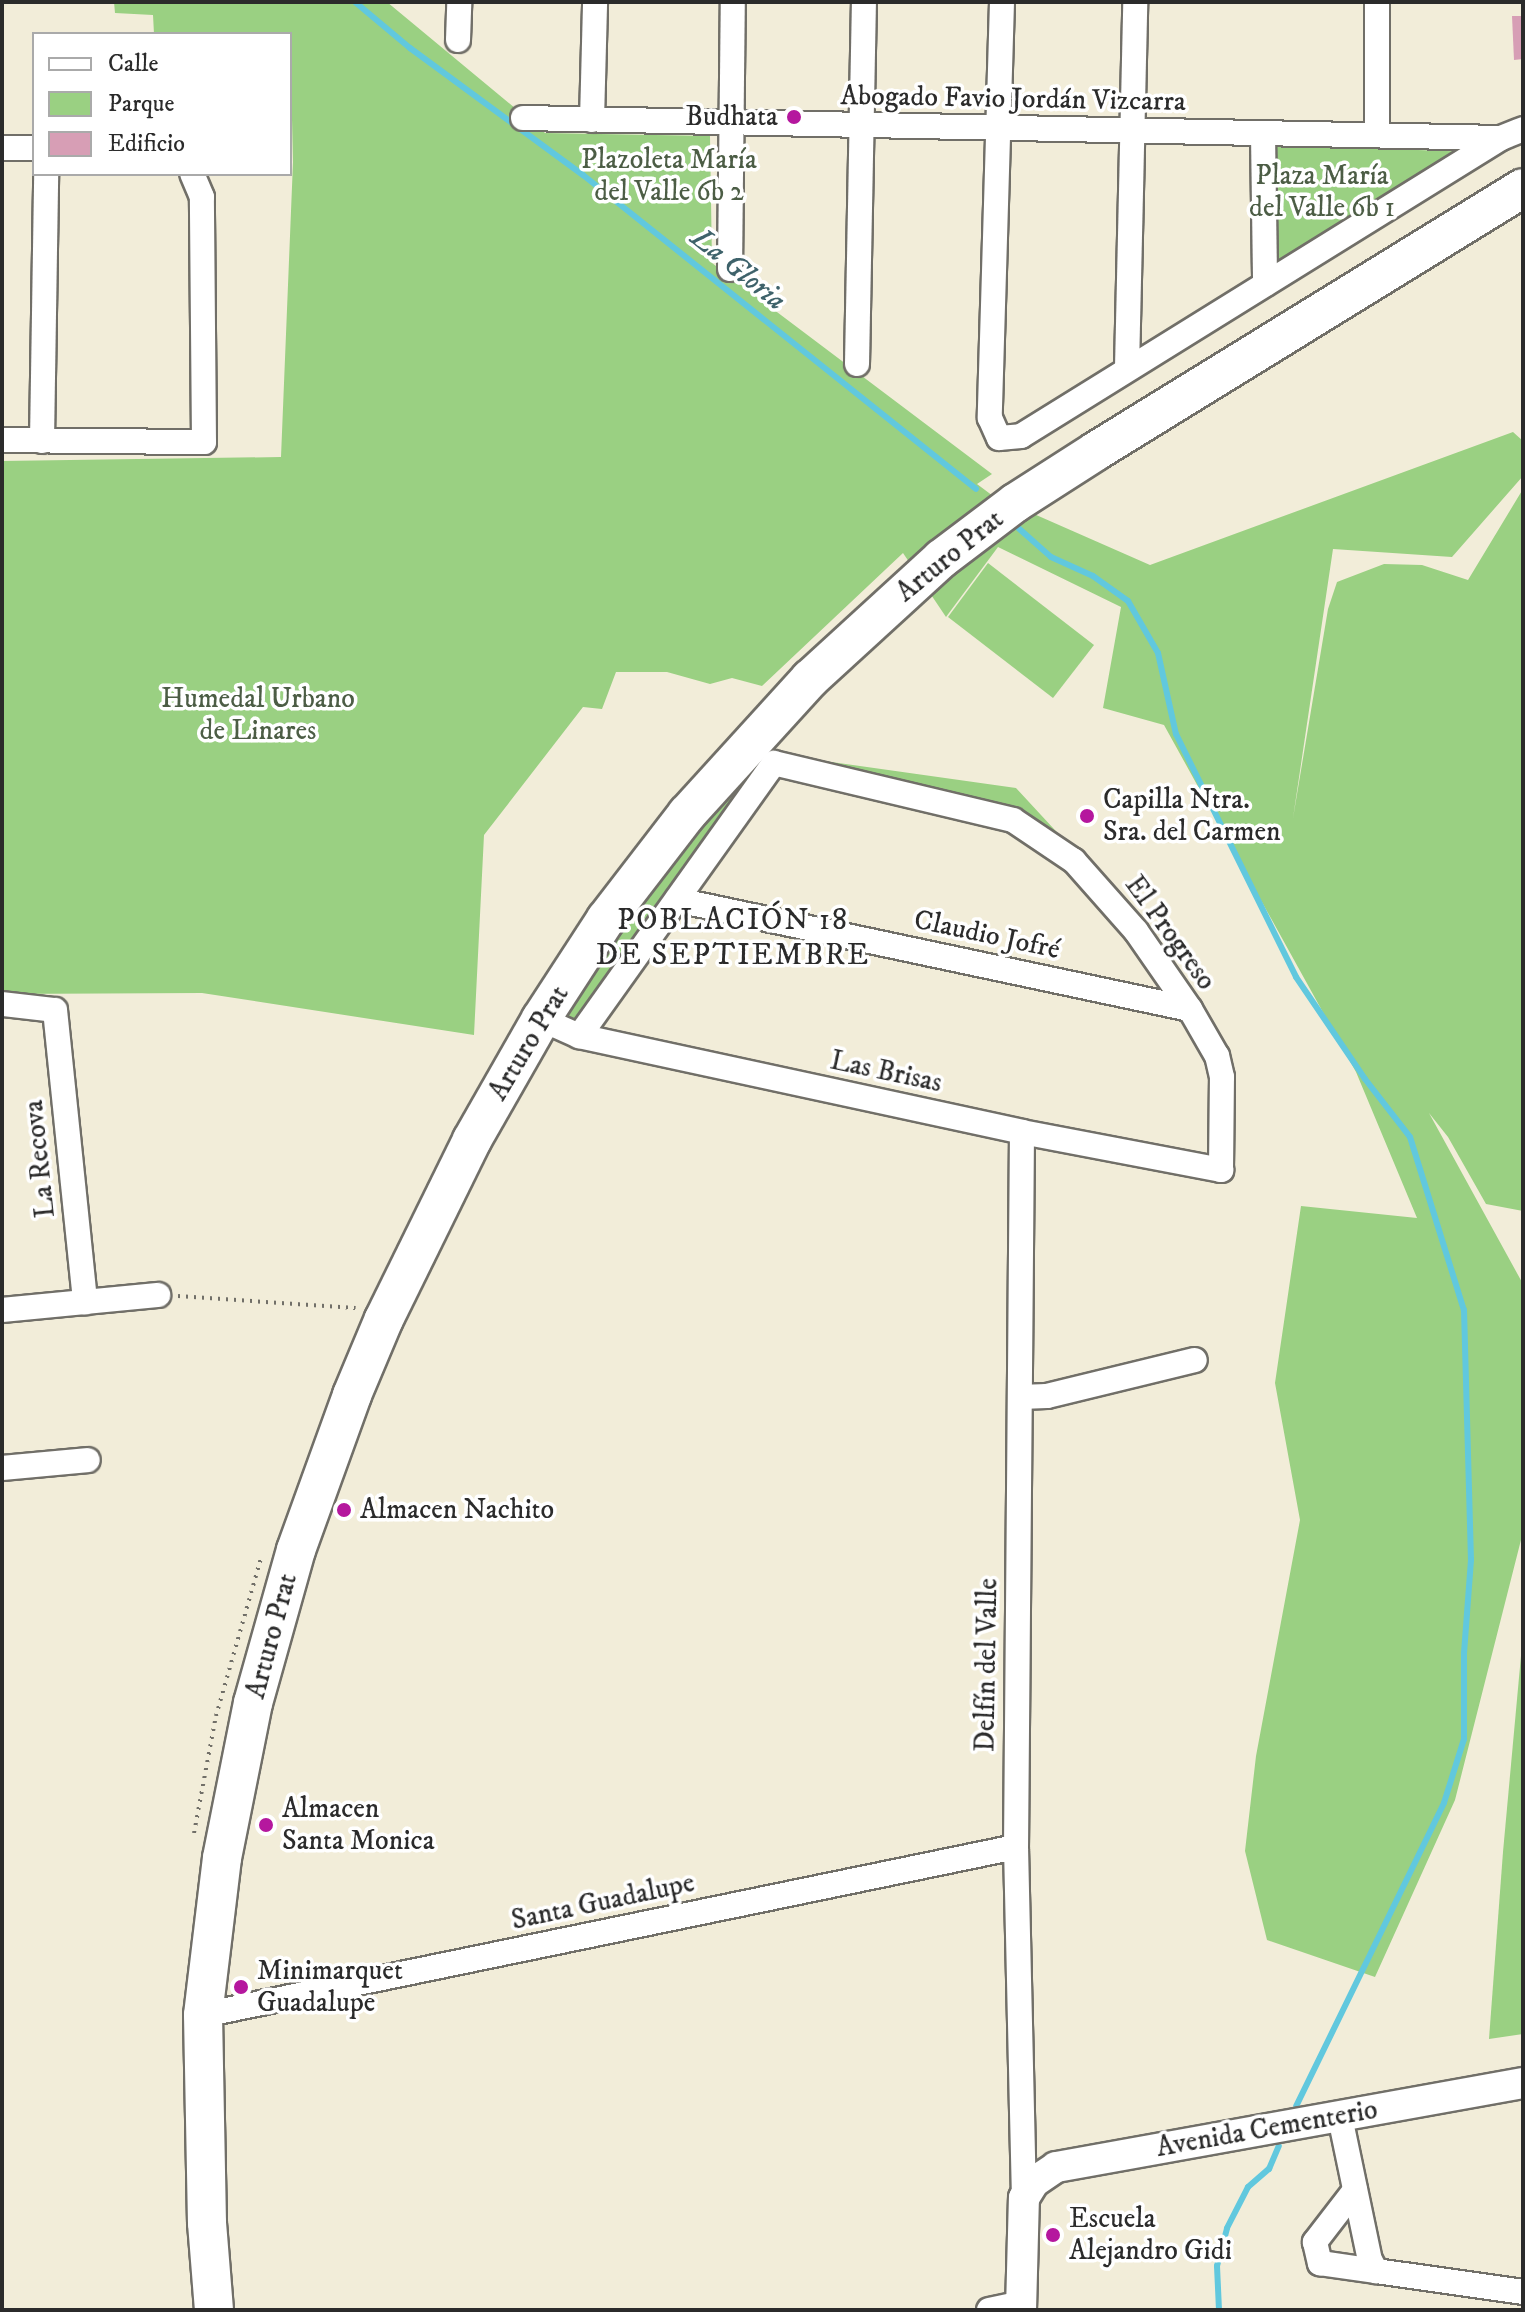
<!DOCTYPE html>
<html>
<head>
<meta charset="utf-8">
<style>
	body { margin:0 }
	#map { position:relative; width:1525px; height:2312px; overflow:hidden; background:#f2edd9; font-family:"IM FELL DW Pica",serif }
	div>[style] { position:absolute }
	.green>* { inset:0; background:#9ad082 }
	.stream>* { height:6px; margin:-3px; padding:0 3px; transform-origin:3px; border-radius:3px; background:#61c8de }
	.building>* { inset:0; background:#d79eb5 }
	.path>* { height:4px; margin-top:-2px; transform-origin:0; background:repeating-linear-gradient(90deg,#716f68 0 2px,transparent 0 8px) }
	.roads { filter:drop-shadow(2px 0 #716f68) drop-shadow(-2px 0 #716f68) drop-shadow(0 2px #716f68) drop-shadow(0 -2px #716f68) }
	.minor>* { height:24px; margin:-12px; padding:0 12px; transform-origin:12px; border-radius:12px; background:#fff }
	.tertiary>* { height:30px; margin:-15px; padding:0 15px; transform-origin:15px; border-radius:15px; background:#fff }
	.primary>* { height:38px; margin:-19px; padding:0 19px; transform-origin:19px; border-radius:19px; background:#fff }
	.dots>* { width:22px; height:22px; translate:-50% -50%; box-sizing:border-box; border:4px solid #fff; border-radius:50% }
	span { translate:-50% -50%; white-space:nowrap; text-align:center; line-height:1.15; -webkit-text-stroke:7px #fff; paint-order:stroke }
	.street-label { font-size:28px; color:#2b2b2b }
	.poi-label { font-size:28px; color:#2b2b2b }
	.right { translate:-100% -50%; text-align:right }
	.left { translate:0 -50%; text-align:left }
	.park-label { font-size:28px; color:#4c5d45 }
	.water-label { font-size:30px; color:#3e626a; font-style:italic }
	.neighbourhood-label { font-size:30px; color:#2b2b2b; letter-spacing:2px }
	.frame { position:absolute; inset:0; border:4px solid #2b2b2b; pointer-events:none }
	.legend { position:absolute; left:32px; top:32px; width:260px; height:144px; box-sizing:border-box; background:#fff; border:2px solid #aaa; margin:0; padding:10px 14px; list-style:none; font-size:24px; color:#2b2b2b }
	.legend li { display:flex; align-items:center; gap:16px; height:40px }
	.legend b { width:40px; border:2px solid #aaa }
</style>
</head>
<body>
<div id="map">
	<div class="green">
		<i style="clip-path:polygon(114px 2px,387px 2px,545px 133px,710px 136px,712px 263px,992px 474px,977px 484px,993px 496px,1150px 565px,1513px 432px,1523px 441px,1523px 476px,1452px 557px,1333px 549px,1293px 818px,1328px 609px,1337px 582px,1384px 564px,1422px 565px,1468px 580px,1523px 489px,1523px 1211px,1486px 1204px,1448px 1137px,1429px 1113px,1523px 1284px,1523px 1532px,1455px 1800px,1375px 1977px,1267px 1940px,1245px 1851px,1256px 1756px,1300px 1520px,1275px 1383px,1301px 1206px,1417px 1218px,1356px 1072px,1164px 725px,1103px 708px,1121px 607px,998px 547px,946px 617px,903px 553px,762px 686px,732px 678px,710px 684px,667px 672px,616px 672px,602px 709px,583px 707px,484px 835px,474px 1035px,202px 993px,2px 994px,2px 461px,281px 457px,293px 162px,290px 34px,154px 34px,153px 15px,115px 13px)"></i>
		<i style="clip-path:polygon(1276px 145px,1475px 152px,1277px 272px)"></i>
		<i style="clip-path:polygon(988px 563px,1094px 645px,1053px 698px,948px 617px)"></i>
		<i style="clip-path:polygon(796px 757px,1016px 788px,1115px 895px,1056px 842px)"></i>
		<i style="clip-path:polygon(754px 759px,760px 766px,579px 1023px,566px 1017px,665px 865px)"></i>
		<i style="clip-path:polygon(1523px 1634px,1523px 2034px,1489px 2039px,1503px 1852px)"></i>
	</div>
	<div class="stream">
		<i style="left:355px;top:2px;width:72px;rotate:39.9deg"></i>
		<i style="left:410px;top:48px;width:215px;rotate:36.3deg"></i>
		<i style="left:583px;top:175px;width:503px;rotate:38.62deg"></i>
		<i style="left:1015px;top:525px;width:48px;rotate:41.6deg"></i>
		<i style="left:1051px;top:557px;width:46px;rotate:24.3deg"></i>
		<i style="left:1093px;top:576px;width:43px;rotate:35.5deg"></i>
		<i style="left:1128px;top:601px;width:60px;rotate:60deg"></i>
		<i style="left:1158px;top:653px;width:83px;rotate:77.5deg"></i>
		<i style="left:1176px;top:734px;width:271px;rotate:63.7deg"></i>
		<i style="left:1296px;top:977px;width:123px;rotate:55.9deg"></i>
		<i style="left:1365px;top:1079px;width:73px;rotate:52.2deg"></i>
		<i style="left:1410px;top:1137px;width:181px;rotate:72.7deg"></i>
		<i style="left:1464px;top:1310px;width:250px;rotate:88.4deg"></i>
		<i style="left:1471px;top:1560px;width:94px;rotate:94.3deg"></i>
		<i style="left:1464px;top:1654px;width:85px;rotate:90deg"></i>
		<i style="left:1464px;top:1739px;width:67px;rotate:107.4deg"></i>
		<i style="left:1444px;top:1803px;width:337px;rotate:116deg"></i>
		<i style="left:1219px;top:2310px;width:44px;rotate:-92.6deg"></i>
		<i style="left:1217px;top:2266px;width:39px;rotate:-75deg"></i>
		<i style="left:1227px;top:2228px;width:46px;rotate:-62.9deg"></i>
		<i style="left:1248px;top:2187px;width:28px;rotate:-41deg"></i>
		<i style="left:1269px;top:2169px;width:25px;rotate:-67deg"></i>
	</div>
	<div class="building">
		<i style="clip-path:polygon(1512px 16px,1523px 16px,1523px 59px,1514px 60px)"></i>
	</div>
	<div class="path">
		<i style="left:178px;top:1296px;width:178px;rotate:3.9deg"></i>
		<i style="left:194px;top:1833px;width:119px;rotate:-79.4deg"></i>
		<i style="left:216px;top:1716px;width:167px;rotate:-74.1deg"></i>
	</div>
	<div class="roads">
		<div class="minor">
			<i style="left:1002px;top:2px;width:416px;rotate:91.7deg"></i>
			<i style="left:990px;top:418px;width:22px;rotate:66deg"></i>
			<i style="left:999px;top:438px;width:22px;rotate:-5deg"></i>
			<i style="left:1021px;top:436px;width:565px;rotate:-31.83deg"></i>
			<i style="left:1501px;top:138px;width:24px;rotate:-22deg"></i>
			<i style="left:1377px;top:2px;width:133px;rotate:90deg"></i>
			<i style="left:458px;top:40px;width:38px;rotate:-88deg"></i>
			<i style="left:523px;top:118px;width:976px;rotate:1.17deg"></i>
			<i style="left:592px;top:120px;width:118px;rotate:-88.5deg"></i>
			<i style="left:1263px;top:134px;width:150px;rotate:89.2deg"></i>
			<i style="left:2px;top:148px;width:32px"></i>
			<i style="left:730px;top:269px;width:267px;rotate:-89.4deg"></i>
			<i style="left:857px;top:364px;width:362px;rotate:-88.9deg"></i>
			<i style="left:1127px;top:368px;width:366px;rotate:-88.7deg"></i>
			<i style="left:2px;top:440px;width:202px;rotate:0.6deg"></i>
			<i style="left:204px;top:442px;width:245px;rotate:-90.5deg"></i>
			<i style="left:202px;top:197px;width:25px;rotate:-113deg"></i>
			<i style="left:42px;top:441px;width:267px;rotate:-89.1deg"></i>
			<i style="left:677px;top:900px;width:524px;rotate:12deg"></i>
			<i style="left:2px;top:1004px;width:53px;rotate:6.5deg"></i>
			<i style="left:55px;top:1010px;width:294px;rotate:84.1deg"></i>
			<i style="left:541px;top:1019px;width:42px;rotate:24.1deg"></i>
			<i style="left:579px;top:1036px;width:453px;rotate:12.2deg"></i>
			<i style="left:1022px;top:1132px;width:203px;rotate:10.8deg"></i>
			<i style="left:1221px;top:1170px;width:93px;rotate:-89.4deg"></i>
			<i style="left:1222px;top:1077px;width:22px;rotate:-103deg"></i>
			<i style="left:1217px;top:1056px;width:54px;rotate:-119.9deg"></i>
			<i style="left:1190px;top:1009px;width:95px;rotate:-124.7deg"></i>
			<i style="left:1136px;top:931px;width:94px;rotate:-131.5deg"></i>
			<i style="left:1074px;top:861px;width:73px;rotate:-146.1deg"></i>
			<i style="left:1013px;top:820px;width:246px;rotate:-166.6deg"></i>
			<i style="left:774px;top:763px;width:335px;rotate:125.5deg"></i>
			<i style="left:1022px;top:1132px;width:715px;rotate:90.48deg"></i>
			<i style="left:1016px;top:1847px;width:351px;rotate:88.7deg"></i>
			<i style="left:2px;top:1310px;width:157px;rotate:-5.5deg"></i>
			<i style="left:1020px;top:1397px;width:27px;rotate:-2deg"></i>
			<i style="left:1047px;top:1396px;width:152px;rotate:-13.7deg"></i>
			<i style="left:2px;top:1468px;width:86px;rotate:-5.3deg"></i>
			<i style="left:203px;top:2015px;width:830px;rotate:-11.68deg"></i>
			<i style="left:1340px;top:2117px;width:146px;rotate:78.2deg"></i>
			<i style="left:1370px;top:2260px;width:13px;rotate:61deg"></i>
			<i style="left:1376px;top:2271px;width:148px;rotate:8.1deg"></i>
			<i style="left:1355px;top:2190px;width:66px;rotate:127.6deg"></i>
			<i style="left:1315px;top:2242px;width:22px;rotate:77deg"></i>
			<i style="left:1320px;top:2263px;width:57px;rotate:8.1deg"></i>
			<i style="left:989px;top:2310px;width:34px;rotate:-12deg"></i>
		</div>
		<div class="tertiary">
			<i style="left:1021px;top:2310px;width:112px;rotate:-88.5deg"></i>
			<i style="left:1024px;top:2198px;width:19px;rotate:-58deg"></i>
			<i style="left:1034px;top:2182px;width:27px;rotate:-34deg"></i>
			<i style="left:1056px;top:2167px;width:474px;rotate:-10.2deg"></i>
		</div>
		<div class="primary">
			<i style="left:214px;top:2310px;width:87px;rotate:-94.6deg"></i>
			<i style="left:207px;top:2223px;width:208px;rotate:-91.1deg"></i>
			<i style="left:203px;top:2015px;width:158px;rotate:-83.1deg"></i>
			<i style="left:222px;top:1858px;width:158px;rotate:-78.7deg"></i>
			<i style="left:253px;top:1703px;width:159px;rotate:-74.3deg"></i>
			<i style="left:296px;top:1550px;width:165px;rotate:-70.1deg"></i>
			<i style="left:352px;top:1395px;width:82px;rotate:-67.2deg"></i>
			<i style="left:384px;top:1319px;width:199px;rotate:-63.8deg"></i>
			<i style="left:472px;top:1140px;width:139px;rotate:-60.3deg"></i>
			<i style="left:541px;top:1019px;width:119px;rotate:-57deg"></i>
			<i style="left:606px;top:919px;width:133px;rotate:-52.4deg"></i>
			<i style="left:687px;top:814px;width:183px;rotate:-47.7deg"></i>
			<i style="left:810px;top:679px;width:178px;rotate:-42.5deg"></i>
			<i style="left:941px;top:559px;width:93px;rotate:-37.1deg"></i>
			<i style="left:1015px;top:503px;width:96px;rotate:-32.7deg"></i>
			<i style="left:1096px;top:451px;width:501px;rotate:-31.63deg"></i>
		</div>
	</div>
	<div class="dots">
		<i style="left:794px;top:117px;background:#b5179e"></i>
		<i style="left:1087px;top:816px;background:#b5179e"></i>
		<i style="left:344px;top:1510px;background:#b5179e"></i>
		<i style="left:266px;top:1825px;background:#b5179e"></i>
		<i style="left:241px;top:1987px;background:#b5179e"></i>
		<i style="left:1053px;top:2235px;background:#b5179e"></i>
	</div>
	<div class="street-label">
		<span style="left:1013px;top:99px;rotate:1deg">Abogado Favio Jordán Vizcarra</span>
		<span style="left:950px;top:556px;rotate:-39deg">Arturo Prat</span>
		<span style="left:1170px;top:933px;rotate:54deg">El Progreso</span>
		<span style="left:987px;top:935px;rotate:12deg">Claudio Jofré</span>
		<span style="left:529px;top:1043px;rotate:-59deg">Arturo Prat</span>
		<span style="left:886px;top:1072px;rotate:12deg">Las Brisas</span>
		<span style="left:40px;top:1159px;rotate:-96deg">La Recova</span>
		<span style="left:272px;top:1636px;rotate:-75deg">Arturo Prat</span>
		<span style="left:987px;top:1665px;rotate:-89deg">Delfín del Valle</span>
		<span style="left:603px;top:1902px;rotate:-12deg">Santa Guadalupe</span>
		<span style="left:1267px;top:2129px;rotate:-10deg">Avenida Cementerio</span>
	</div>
	<div class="poi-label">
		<span class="right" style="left:778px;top:117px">Budhata</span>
		<span class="left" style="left:1103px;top:816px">Capilla Ntra.<br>Sra. del Carmen</span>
		<span class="left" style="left:360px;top:1510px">Almacen Nachito</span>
		<span class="left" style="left:282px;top:1825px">Almacen<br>Santa Monica</span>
		<span class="left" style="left:257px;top:1987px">Minimarquet<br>Guadalupe</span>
		<span class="left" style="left:1069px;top:2235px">Escuela<br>Alejandro Gidi</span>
	</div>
	<div class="park-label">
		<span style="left:669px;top:176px">Plazoleta María<br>del Valle 6b 2</span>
		<span style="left:1322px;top:192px">Plaza María<br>del Valle 6b 1</span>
		<span style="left:258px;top:715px">Humedal Urbano<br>de Linares</span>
	</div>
	<div class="water-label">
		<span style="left:738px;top:270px;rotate:39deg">La Gloria</span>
	</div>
	<div class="neighbourhood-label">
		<span style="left:733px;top:938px">POBLACIÓN 18<br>DE SEPTIEMBRE</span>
	</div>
	<div class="frame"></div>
	<ul class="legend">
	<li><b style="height:10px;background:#fff"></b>Calle</li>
	<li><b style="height:22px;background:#9ad082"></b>Parque</li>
	<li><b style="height:22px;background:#d79eb5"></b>Edificio</li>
	</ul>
</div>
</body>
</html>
